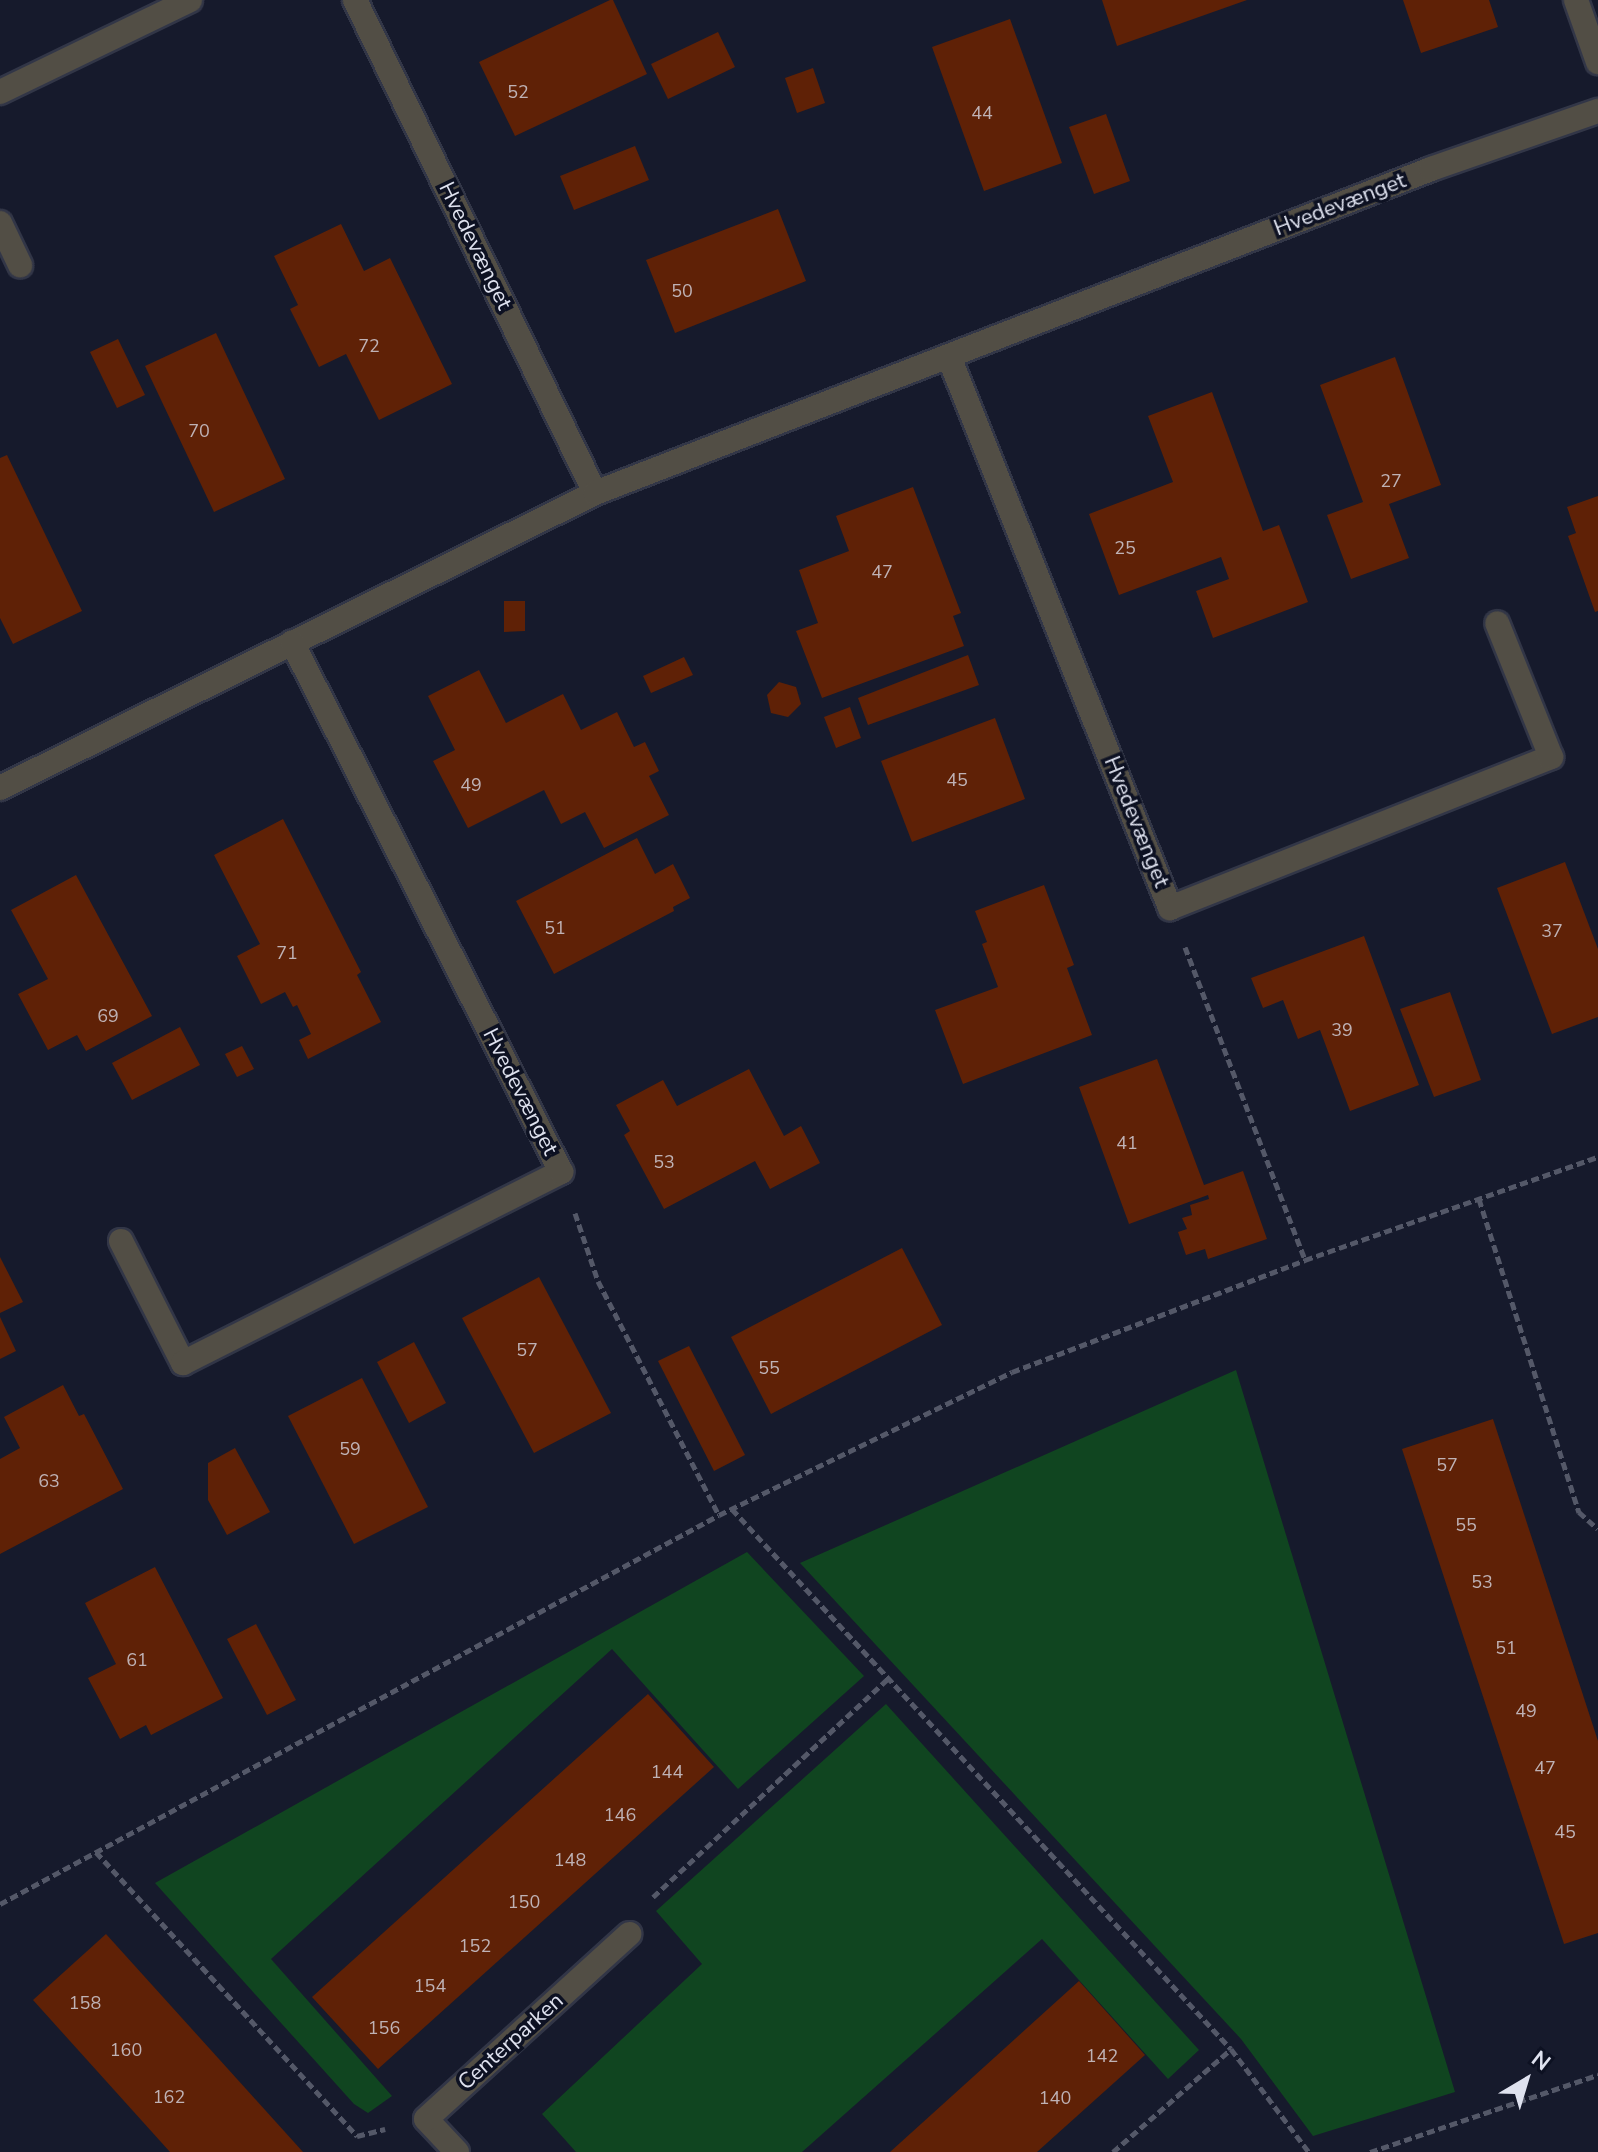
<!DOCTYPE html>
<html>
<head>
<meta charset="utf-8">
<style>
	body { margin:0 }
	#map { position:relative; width:1598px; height:2152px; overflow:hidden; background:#161a2c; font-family:"Nunito Sans",sans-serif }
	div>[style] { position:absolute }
	.green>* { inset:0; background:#104520 }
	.building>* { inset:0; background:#5f2106 }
	.path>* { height:5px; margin-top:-2.5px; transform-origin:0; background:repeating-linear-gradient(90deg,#545868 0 8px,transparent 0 12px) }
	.roads { filter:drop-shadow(2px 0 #323647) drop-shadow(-2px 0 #323647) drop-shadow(0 2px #323647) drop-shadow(0 -2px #323647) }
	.minor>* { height:24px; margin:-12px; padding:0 12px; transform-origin:12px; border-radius:12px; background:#524e45 }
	span { translate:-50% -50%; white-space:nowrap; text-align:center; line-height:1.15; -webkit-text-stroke:7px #0d1122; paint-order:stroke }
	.number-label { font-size:18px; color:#bfb2b5 }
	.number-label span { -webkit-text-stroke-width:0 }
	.street-label { font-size:22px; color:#dfe2ef }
	.north { position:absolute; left:1486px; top:2040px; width:80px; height:80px; -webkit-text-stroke:6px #0d1122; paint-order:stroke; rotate:38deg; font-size:22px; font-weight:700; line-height:32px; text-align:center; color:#dfe2ef }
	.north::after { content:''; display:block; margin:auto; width:28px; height:36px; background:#dfe2ef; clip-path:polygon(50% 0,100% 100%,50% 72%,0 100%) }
</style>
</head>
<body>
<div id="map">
	<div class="green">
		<i style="clip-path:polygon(1236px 1370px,1455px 2092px,1313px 2136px,1241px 2039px,800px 1563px)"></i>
		<i style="clip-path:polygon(747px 1552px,864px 1676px,738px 1789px,612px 1649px,271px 1959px,392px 2096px,368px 2113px,354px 2104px,155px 1883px)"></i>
		<i style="clip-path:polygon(886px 1704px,1199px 2050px,1168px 2079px,1042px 1939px,802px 2152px,576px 2152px,542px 2114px,702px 1964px,656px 1911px)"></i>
	</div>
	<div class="building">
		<i style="clip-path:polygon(610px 0,613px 0,647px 74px,515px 136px,479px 62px)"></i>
		<i style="clip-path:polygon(1102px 0,1247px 0,1117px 46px)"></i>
		<i style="clip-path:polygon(1403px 0,1489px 0,1498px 27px,1421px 53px)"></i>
		<i style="clip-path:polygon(1010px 19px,1062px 163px,984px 191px,932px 47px)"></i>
		<i style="clip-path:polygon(718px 32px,735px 67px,668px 99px,651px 64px)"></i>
		<i style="clip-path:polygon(813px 68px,825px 103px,797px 113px,785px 78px)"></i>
		<i style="clip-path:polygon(1106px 114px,1130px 181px,1094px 194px,1069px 127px)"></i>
		<i style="clip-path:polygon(635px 146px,649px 180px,574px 210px,560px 176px)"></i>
		<i style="clip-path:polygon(778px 209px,806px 281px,675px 333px,646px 260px)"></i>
		<i style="clip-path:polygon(341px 224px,364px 271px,390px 258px,452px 384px,379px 420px,346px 354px,319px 367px,290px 309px,298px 305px,274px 256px)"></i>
		<i style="clip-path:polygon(216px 333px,285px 479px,214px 512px,145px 366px)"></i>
		<i style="clip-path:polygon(118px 339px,145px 395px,117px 408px,90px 352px)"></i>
		<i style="clip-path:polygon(1395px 357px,1441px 485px,1389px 504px,1409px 558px,1351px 579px,1327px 515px,1363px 502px,1320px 385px)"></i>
		<i style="clip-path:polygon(1212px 392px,1263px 531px,1279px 525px,1308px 602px,1213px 638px,1196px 591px,1229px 579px,1221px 557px,1119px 595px,1089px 514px,1173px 482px,1148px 416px)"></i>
		<i style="clip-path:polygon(7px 455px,82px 611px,13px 644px,0 618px,0 458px)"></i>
		<i style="clip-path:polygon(913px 487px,961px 613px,953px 616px,964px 646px,822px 698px,796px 631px,818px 623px,799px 570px,849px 551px,836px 516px)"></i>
		<i style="clip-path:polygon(1598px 496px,1598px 611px,1595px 612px,1568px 536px,1576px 533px,1567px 507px)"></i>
		<i style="clip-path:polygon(504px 601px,525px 601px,525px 631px,504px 632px)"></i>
		<i style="clip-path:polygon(968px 655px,979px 685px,868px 725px,858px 698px)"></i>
		<i style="clip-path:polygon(684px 657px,693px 675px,651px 693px,643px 676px)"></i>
		<i style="clip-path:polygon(479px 670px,506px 723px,563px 694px,581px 730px,617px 712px,634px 747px,645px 742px,659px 771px,649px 776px,669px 815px,604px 848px,585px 812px,561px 824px,544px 790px,468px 828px,433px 761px,455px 750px,428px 696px)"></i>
		<i style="clip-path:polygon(779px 682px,796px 687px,801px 704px,788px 717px,771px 713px,767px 695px)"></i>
		<i style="clip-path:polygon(850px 707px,861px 738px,836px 748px,824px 717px)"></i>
		<i style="clip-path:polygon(995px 718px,1025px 799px,912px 842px,881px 761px)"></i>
		<i style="clip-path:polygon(283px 819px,361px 972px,357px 975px,381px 1022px,308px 1059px,299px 1040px,311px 1034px,297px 1005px,293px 1007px,285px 992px,261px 1004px,237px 956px,260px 944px,214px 855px)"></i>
		<i style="clip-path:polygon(637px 838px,655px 874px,673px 864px,690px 898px,673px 907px,674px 911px,554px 974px,516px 901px)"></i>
		<i style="clip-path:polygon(1565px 862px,1598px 949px,1598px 1017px,1552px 1034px,1497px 888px)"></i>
		<i style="clip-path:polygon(76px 875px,152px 1016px,86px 1051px,77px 1035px,48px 1050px,18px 994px,48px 979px,11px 910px)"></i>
		<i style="clip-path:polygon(1044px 885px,1074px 965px,1067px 968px,1092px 1035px,963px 1084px,935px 1010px,998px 987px,982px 944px,987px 942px,975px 911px)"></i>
		<i style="clip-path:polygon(1364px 936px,1419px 1085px,1350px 1111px,1320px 1030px,1298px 1039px,1283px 1000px,1263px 1008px,1251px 978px)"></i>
		<i style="clip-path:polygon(1450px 992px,1481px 1080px,1434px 1097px,1400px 1009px)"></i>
		<i style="clip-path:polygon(180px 1027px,200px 1065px,132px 1100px,112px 1063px)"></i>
		<i style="clip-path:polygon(242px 1046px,254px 1069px,237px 1077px,225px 1054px)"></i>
		<i style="clip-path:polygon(1157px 1059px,1204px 1185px,1243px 1171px,1267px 1239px,1208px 1259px,1205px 1249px,1186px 1255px,1178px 1232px,1187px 1229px,1182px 1218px,1192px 1215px,1190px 1205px,1209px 1199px,1208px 1195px,1129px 1224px,1079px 1087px)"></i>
		<i style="clip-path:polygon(749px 1069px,784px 1136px,801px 1126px,820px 1163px,770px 1189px,755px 1161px,664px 1209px,624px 1135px,630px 1131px,616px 1105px,663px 1080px,677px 1106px)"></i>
		<i style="clip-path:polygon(902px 1248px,942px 1325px,771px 1414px,731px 1337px)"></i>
		<i style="clip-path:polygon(0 1257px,23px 1302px,0 1313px)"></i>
		<i style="clip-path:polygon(539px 1277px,611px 1413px,534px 1453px,462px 1318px)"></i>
		<i style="clip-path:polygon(0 1317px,16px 1351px,0 1359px)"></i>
		<i style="clip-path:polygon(414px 1342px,446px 1403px,409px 1423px,377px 1362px)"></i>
		<i style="clip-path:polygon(689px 1346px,745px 1455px,714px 1471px,658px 1361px)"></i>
		<i style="clip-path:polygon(362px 1378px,428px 1507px,354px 1544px,288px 1416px)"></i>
		<i style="clip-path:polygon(63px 1385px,79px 1416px,84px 1414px,123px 1489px,0 1554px,0 1459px,20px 1448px,4px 1417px)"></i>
		<i style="clip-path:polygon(1493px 1419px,1598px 1741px,1598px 1933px,1564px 1944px,1402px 1449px)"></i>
		<i style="clip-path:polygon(235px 1448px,270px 1512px,227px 1535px,208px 1500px,208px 1463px)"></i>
		<i style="clip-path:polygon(155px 1567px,223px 1698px,151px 1735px,146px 1725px,120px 1739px,88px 1678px,116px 1664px,85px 1603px)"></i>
		<i style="clip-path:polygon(256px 1624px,296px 1700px,267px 1715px,227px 1639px)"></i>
		<i style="clip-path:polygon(648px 1694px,714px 1767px,378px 2069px,312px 1997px)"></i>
		<i style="clip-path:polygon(106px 1934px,303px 2152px,170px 2152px,33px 2000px)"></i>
		<i style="clip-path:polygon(1079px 1981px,1145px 2055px,1037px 2152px,890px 2152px)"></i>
	</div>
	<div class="path">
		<i style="left:1185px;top:947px;width:335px;rotate:69deg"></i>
		<i style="left:1479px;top:1199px;width:329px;rotate:72.3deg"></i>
		<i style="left:1579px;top:1512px;width:25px;rotate:42deg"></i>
		<i style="left:575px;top:1213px;width:72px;rotate:71.3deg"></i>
		<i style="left:598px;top:1281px;width:263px;rotate:62.7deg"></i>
		<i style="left:732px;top:1509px;width:735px;rotate:47.26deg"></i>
		<i style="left:1231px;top:2049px;width:129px;rotate:52.9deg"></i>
		<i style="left:96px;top:1852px;width:386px;rotate:47.4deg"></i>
		<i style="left:357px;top:2136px;width:29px;rotate:-14deg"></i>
		<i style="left:653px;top:1897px;width:323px;rotate:-42.9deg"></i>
		<i style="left:0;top:1904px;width:817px;rotate:-28.41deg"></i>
		<i style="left:719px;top:1515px;width:326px;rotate:-26deg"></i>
		<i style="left:1012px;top:1372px;width:314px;rotate:-20.9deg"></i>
		<i style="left:1305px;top:1260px;width:311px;rotate:-19.4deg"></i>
		<i style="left:1113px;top:2152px;width:157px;rotate:-41.1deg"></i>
		<i style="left:1370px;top:2152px;width:241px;rotate:-18.7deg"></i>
	</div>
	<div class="roads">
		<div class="minor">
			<i style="left:355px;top:0;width:548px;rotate:64.04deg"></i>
			<i style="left:1576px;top:0;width:66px;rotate:70.5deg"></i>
			<i style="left:0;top:92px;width:211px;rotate:-25.8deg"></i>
			<i style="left:0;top:223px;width:47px;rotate:64.5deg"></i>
			<i style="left:949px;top:357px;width:594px;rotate:68.14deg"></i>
			<i style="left:1170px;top:908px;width:410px;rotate:-21.6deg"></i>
			<i style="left:1551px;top:757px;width:144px;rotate:-111.9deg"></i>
			<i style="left:0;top:788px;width:664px;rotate:-26.37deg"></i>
			<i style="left:595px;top:493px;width:897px;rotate:-21.18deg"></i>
			<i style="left:1431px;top:169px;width:177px;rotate:-19.2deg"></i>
			<i style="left:121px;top:1241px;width:137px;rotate:63.1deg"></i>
			<i style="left:183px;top:1363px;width:424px;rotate:-26.8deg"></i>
			<i style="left:561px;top:1172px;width:594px;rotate:-116.91deg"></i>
			<i style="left:457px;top:2152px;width:45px;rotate:-133.2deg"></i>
			<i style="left:426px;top:2119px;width:275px;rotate:-42.3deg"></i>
		</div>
	</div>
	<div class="number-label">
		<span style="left:518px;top:92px">52</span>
		<span style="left:982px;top:113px">44</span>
		<span style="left:682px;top:291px">50</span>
		<span style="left:369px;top:346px">72</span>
		<span style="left:199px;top:431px">70</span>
		<span style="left:1391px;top:481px">27</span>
		<span style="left:1125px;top:548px">25</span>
		<span style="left:882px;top:572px">47</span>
		<span style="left:957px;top:780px">45</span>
		<span style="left:471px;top:785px">49</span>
		<span style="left:555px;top:928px">51</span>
		<span style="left:1552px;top:931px">37</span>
		<span style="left:287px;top:953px">71</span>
		<span style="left:108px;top:1016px">69</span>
		<span style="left:1342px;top:1030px">39</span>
		<span style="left:1127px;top:1143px">41</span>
		<span style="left:664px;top:1162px">53</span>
		<span style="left:527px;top:1350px">57</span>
		<span style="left:769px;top:1368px">55</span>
		<span style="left:350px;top:1449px">59</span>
		<span style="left:1447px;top:1465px">57</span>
		<span style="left:49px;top:1481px">63</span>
		<span style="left:1466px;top:1525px">55</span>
		<span style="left:1482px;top:1582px">53</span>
		<span style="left:1506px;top:1648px">51</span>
		<span style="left:137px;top:1660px">61</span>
		<span style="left:1526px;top:1711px">49</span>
		<span style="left:1545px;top:1768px">47</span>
		<span style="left:667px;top:1772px">144</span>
		<span style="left:620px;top:1815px">146</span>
		<span style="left:1565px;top:1832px">45</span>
		<span style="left:570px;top:1860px">148</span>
		<span style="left:524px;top:1902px">150</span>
		<span style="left:475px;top:1946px">152</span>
		<span style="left:430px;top:1986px">154</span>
		<span style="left:85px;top:2003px">158</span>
		<span style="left:384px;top:2028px">156</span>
		<span style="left:126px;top:2050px">160</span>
		<span style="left:1102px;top:2056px">142</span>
		<span style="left:169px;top:2097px">162</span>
		<span style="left:1055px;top:2098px">140</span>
	</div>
	<div class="street-label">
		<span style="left:1340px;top:205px;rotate:-21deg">Hvedevænget</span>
		<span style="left:475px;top:246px;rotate:64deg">Hvedevænget</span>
		<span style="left:1136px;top:822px;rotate:68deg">Hvedevænget</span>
		<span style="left:520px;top:1092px;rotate:63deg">Hvedevænget</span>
		<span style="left:511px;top:2042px;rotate:-42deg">Centerparken</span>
	</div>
	<div class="north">N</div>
</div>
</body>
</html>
